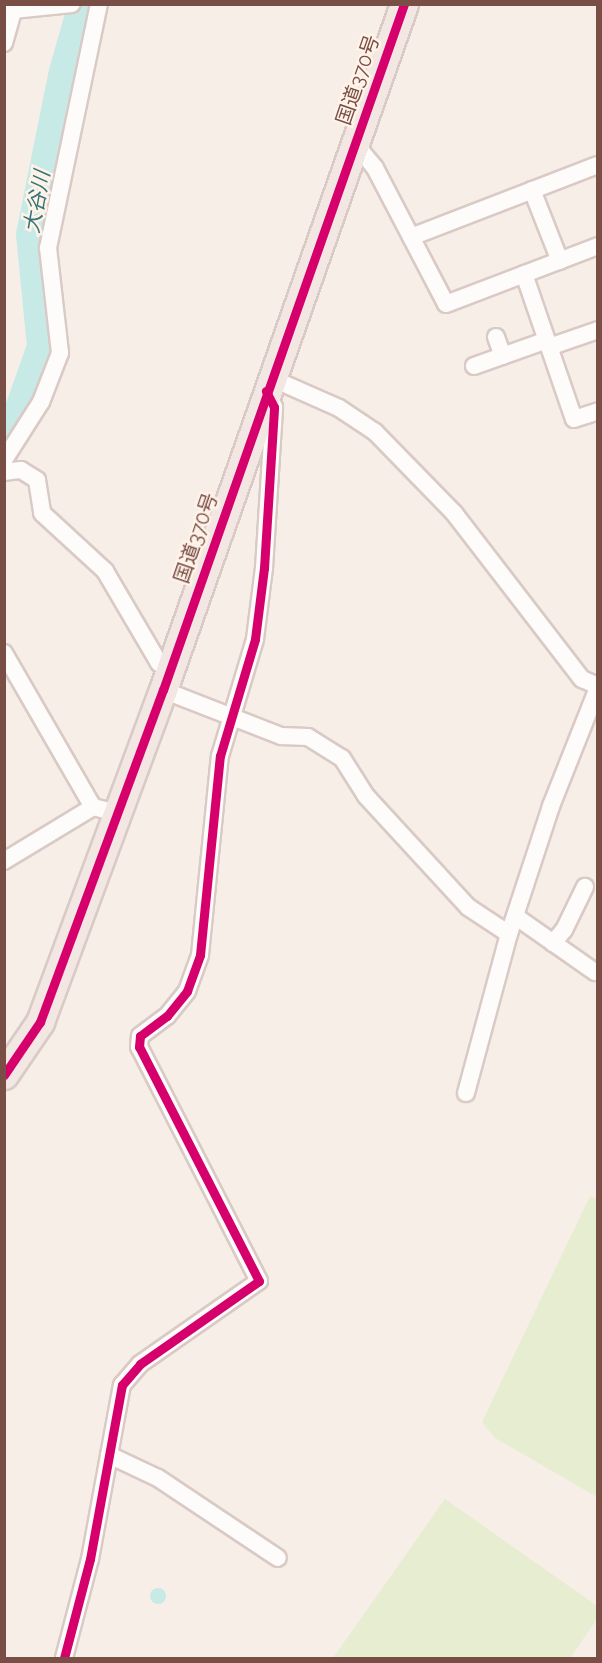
<!DOCTYPE html>
<html>
<head>
<meta charset="utf-8">
<style>
	body { margin:0 }
	#map { position:relative; width:602px; height:1663px; overflow:hidden; background:#f7eee7; font-family:Raleway,"Noto Sans JP",sans-serif }
	div>[style] { position:absolute }
	.green>* { inset:0; background:#e7edd0 }
	.water>* { inset:0; background:#c7eae7 }
	.round { border-radius:50% }
	.river>* { height:27px; margin:-13.5px; padding:0 13.5px; transform-origin:13.5px; border-radius:13.5px; background:#c7eae7 }
	.roads { filter:drop-shadow(2px 0 #d9cac5) drop-shadow(-2px 0 #d9cac5) drop-shadow(0 2px #d9cac5) drop-shadow(0 -2px #d9cac5) }
	.minor>* { height:16px; margin:-8px; padding:0 8px; transform-origin:8px; border-radius:8px; background:#fefcfb }
	.trunk>* { height:27px; margin:-13.5px; padding:0 13.5px; transform-origin:13.5px; border-radius:13.5px; background:#f2e7e3 }
	.cycleway>* { height:9px; margin:-4.5px; padding:0 4.5px; transform-origin:4.5px; border-radius:4.5px; background:#d6006c }
	span { translate:-50% -50%; white-space:nowrap; text-align:center; line-height:1.15; -webkit-text-stroke:5px #fff2e9; paint-order:stroke }
	.street-label { font-size:20px; color:#784e45 }
	.water-label { font-size:21px; color:#357776; font-style:italic }
	.frame { position:absolute; inset:0; border:6px solid #784e45; pointer-events:none }
</style>
</head>
<body>
<div id="map">
	<div class="green">
		<i style="clip-path:polygon(590px 1196px,598px 1199px,597px 1497px,495px 1438px,482px 1422px)"></i>
		<i style="clip-path:polygon(445px 1499px,597px 1606px,597px 1619px,570px 1658px,333px 1658px)"></i>
	</div>
	<div class="water">
		<i class="round" style="left:150px;top:1588px;width:16px;height:16px"></i>
	</div>
	<div class="river">
		<i style="left:4px;top:431px;width:27px;rotate:-59deg"></i>
		<i style="left:18px;top:408px;width:66px;rotate:-70.5deg"></i>
		<i style="left:40px;top:346px;width:113px;rotate:-95.6deg"></i>
		<i style="left:29px;top:234px;width:166px;rotate:-78.6deg"></i>
		<i style="left:62px;top:71px;width:70px;rotate:-74.2deg"></i>
	</div>
	<div class="roads">
		<div class="minor">
			<i style="left:13px;top:10px;width:59px;rotate:-5.8deg"></i>
			<i style="left:4px;top:43px;width:41px;rotate:-74.2deg"></i>
			<i style="left:355px;top:144px;width:31px;rotate:50deg"></i>
			<i style="left:375px;top:168px;width:153px;rotate:62.4deg"></i>
			<i style="left:446px;top:304px;width:163px;rotate:-20.9deg"></i>
			<i style="left:532px;top:190px;width:76px;rotate:68.5deg"></i>
			<i style="left:411px;top:237px;width:200px;rotate:-21.1deg"></i>
			<i style="left:524px;top:274px;width:153px;rotate:71deg"></i>
			<i style="left:574px;top:419px;width:25px;rotate:-18deg"></i>
			<i style="left:496px;top:337px;width:20px;rotate:70deg"></i>
			<i style="left:549px;top:347px;width:52px;rotate:-19.1deg"></i>
			<i style="left:474px;top:366px;width:77px;rotate:-19.6deg"></i>
			<i style="left:271px;top:378px;width:74px;rotate:23.8deg"></i>
			<i style="left:339px;top:408px;width:43px;rotate:33.7deg"></i>
			<i style="left:375px;top:432px;width:113px;rotate:45.7deg"></i>
			<i style="left:454px;top:513px;width:210px;rotate:52.4deg"></i>
			<i style="left:582px;top:679px;width:17px;rotate:24deg"></i>
			<i style="left:4px;top:460px;width:69px;rotate:-57.5deg"></i>
			<i style="left:41px;top:402px;width:53px;rotate:-68.8deg"></i>
			<i style="left:60px;top:353px;width:106px;rotate:-96.5deg"></i>
			<i style="left:48px;top:248px;width:249px;rotate:-78.2deg"></i>
			<i style="left:4px;top:472px;width:17px;rotate:-7deg"></i>
			<i style="left:21px;top:470px;width:19px;rotate:32deg"></i>
			<i style="left:37px;top:480px;width:33px;rotate:81deg"></i>
			<i style="left:42px;top:513px;width:86px;rotate:42.6deg"></i>
			<i style="left:105px;top:571px;width:107px;rotate:59.6deg"></i>
			<i style="left:159px;top:663px;width:12px;rotate:24deg"></i>
			<i style="left:4px;top:653px;width:178px;rotate:60deg"></i>
			<i style="left:93px;top:807px;width:25px;rotate:14deg"></i>
			<i style="left:163px;top:690px;width:127px;rotate:21.3deg"></i>
			<i style="left:281px;top:736px;width:27px;rotate:2deg"></i>
			<i style="left:308px;top:737px;width:40px;rotate:32deg"></i>
			<i style="left:342px;top:758px;width:45px;rotate:57.7deg"></i>
			<i style="left:366px;top:796px;width:151px;rotate:47.4deg"></i>
			<i style="left:468px;top:907px;width:49px;rotate:33.4deg"></i>
			<i style="left:4px;top:861px;width:104px;rotate:-31.2deg"></i>
			<i style="left:515px;top:916px;width:98px;rotate:35deg"></i>
			<i style="left:553px;top:943px;width:17px;rotate:-50deg"></i>
			<i style="left:564px;top:930px;width:48px;rotate:-64deg"></i>
			<i style="left:466px;top:1093px;width:165px;rotate:-74.9deg"></i>
			<i style="left:509px;top:934px;width:135px;rotate:-71.8deg"></i>
			<i style="left:551px;top:806px;width:127px;rotate:-68.3deg"></i>
			<i style="left:109px;top:1455px;width:54px;rotate:25.1deg"></i>
			<i style="left:158px;top:1478px;width:144px;rotate:33.7deg"></i>
			<i style="left:64px;top:1658px;width:102px;rotate:-75.3deg"></i>
			<i style="left:90px;top:1559px;width:177px;rotate:-79.6deg"></i>
			<i style="left:122px;top:1385px;width:28px;rotate:-49deg"></i>
			<i style="left:140px;top:1364px;width:145px;rotate:-34.9deg"></i>
			<i style="left:259px;top:1281px;width:263px;rotate:-117.1deg"></i>
			<i style="left:139px;top:1047px;width:11px;rotate:-85deg"></i>
			<i style="left:140px;top:1036px;width:34px;rotate:-37deg"></i>
			<i style="left:167px;top:1016px;width:32px;rotate:-51deg"></i>
			<i style="left:187px;top:991px;width:38px;rotate:-70deg"></i>
			<i style="left:200px;top:955px;width:200px;rotate:-84.3deg"></i>
			<i style="left:220px;top:756px;width:122px;rotate:-73.3deg"></i>
			<i style="left:255px;top:639px;width:72px;rotate:-82.8deg"></i>
			<i style="left:264px;top:568px;width:161px;rotate:-86.4deg"></i>
			<i style="left:274px;top:407px;width:13px;rotate:-117deg"></i>
		</div>
		<div class="trunk">
			<i style="left:4px;top:1075px;width:64px;rotate:-55.8deg"></i>
			<i style="left:40px;top:1022px;width:354px;rotate:-69.7deg"></i>
			<i style="left:163px;top:690px;width:727px;rotate:-70.64deg"></i>
		</div>
	</div>
	<div class="cycleway">
		<i style="left:4px;top:1075px;width:64px;rotate:-55.8deg"></i>
		<i style="left:40px;top:1022px;width:354px;rotate:-69.7deg"></i>
		<i style="left:163px;top:690px;width:727px;rotate:-70.64deg"></i>
		<i style="left:64px;top:1658px;width:102px;rotate:-75.3deg"></i>
		<i style="left:90px;top:1559px;width:177px;rotate:-79.6deg"></i>
		<i style="left:122px;top:1385px;width:28px;rotate:-49deg"></i>
		<i style="left:140px;top:1364px;width:145px;rotate:-34.9deg"></i>
		<i style="left:259px;top:1281px;width:263px;rotate:-117.1deg"></i>
		<i style="left:139px;top:1047px;width:11px;rotate:-85deg"></i>
		<i style="left:140px;top:1036px;width:34px;rotate:-37deg"></i>
		<i style="left:167px;top:1016px;width:32px;rotate:-51deg"></i>
		<i style="left:187px;top:991px;width:38px;rotate:-70deg"></i>
		<i style="left:200px;top:955px;width:200px;rotate:-84.3deg"></i>
		<i style="left:220px;top:756px;width:122px;rotate:-73.3deg"></i>
		<i style="left:255px;top:639px;width:72px;rotate:-82.8deg"></i>
		<i style="left:264px;top:568px;width:161px;rotate:-86.4deg"></i>
		<i style="left:274px;top:407px;width:18px;rotate:-117deg"></i>
	</div>
	<div class="street-label">
		<span style="left:358px;top:80px;rotate:-71deg">国道370号</span>
		<span style="left:196px;top:538px;rotate:-71deg">国道370号</span>
	</div>
	<div class="water-label">
		<span style="left:37px;top:202px;rotate:-80deg">大谷川</span>
	</div>
	<div class="frame"></div>
</div>
</body>
</html>
